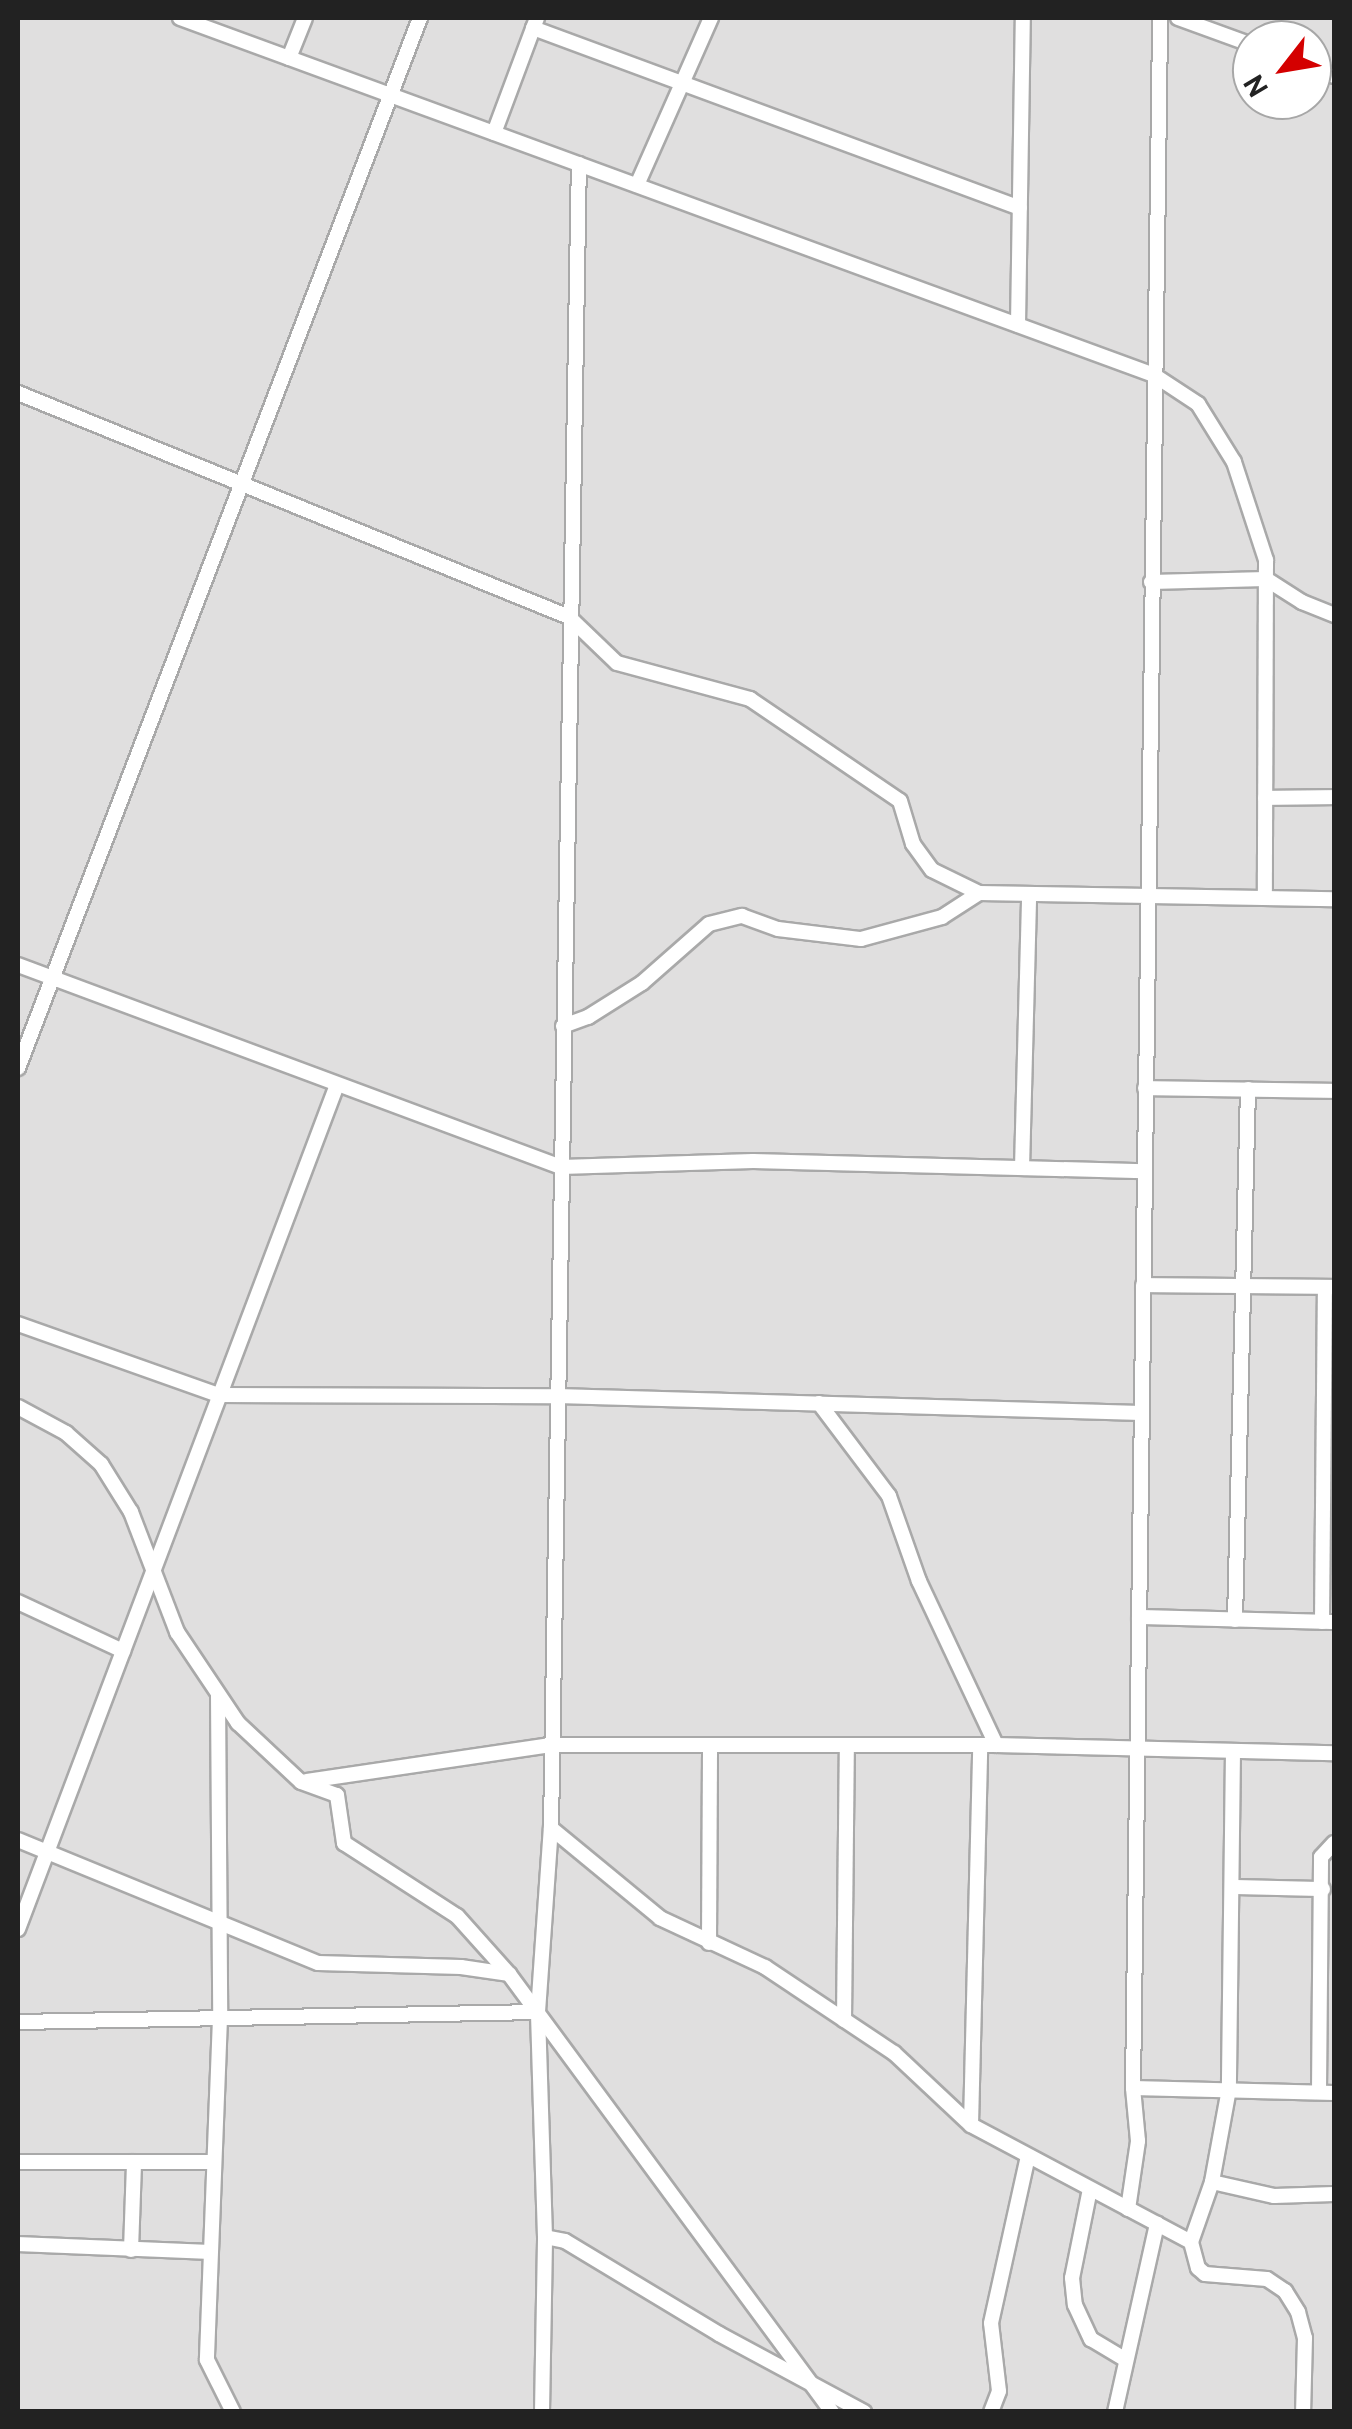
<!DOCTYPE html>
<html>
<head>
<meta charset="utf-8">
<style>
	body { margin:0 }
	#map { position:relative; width:1352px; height:2429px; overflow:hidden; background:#f2efe9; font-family:Overpass,sans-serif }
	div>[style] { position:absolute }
	.residential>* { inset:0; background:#e0dfdf }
	.roads { filter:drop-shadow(2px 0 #a9a9a9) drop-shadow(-2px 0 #a9a9a9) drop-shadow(0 2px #a9a9a9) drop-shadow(0 -2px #a9a9a9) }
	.street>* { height:14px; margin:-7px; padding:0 7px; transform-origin:7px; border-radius:7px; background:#fff }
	span { translate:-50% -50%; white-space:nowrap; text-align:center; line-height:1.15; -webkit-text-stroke:8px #fff; paint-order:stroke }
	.frame { position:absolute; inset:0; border:20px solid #222; pointer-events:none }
	.north { position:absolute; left:1232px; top:20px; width:100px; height:100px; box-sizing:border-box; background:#fff; border:2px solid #a7a7a7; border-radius:50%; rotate:239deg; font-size:28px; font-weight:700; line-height:40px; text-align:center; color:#222 }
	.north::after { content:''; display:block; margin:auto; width:35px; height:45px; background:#d40000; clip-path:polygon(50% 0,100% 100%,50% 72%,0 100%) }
</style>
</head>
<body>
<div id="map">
	<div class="residential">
		<i style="clip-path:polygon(evenodd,18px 18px,1334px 18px,1334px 2411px,18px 2411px,18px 18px,1252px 40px,1312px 40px,1312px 100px,1252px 100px,1252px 40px)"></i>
	</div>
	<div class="roads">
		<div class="street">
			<i style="left:180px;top:18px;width:1037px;rotate:20.13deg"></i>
			<i style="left:1154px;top:375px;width:53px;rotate:33.4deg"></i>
			<i style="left:1198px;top:404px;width:68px;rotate:58.2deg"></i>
			<i style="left:1234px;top:462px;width:103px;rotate:71.9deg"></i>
			<i style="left:1266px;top:560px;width:338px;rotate:90.2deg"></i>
			<i style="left:1178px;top:18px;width:79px;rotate:20deg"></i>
			<i style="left:533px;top:28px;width:519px;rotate:20.28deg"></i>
			<i style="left:289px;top:58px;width:43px;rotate:-68.2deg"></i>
			<i style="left:1312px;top:67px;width:24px;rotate:22deg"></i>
			<i style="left:494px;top:133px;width:123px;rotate:-69.5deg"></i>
			<i style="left:637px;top:185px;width:183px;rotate:-66.1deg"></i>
			<i style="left:1018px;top:325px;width:307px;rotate:-89.1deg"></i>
			<i style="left:18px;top:393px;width:595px;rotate:22.12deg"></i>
			<i style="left:569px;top:617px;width:66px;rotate:43.8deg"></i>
			<i style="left:617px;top:663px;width:138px;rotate:15.1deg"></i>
			<i style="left:750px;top:699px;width:181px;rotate:34.2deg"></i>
			<i style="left:900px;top:801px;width:45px;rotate:73.2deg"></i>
			<i style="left:913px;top:844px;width:32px;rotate:54deg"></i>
			<i style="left:932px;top:870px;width:52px;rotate:26.1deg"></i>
			<i style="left:979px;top:893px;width:355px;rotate:1deg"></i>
			<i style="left:1151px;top:582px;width:115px;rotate:-1.5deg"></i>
			<i style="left:1266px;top:579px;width:43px;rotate:32.6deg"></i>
			<i style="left:1302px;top:602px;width:35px;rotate:22deg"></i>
			<i style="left:1265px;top:798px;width:69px;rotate:-0.8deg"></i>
			<i style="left:18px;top:965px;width:579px;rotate:20.41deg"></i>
			<i style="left:561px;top:1167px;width:192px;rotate:-1.8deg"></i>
			<i style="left:753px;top:1161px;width:391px;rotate:1.5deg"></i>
			<i style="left:563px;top:1026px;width:27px;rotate:-20deg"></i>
			<i style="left:588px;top:1017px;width:64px;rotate:-32.2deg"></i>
			<i style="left:642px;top:983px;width:89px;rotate:-41.4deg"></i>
			<i style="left:709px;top:924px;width:34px;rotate:-14deg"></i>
			<i style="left:742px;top:916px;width:38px;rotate:20deg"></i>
			<i style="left:778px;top:929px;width:84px;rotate:6.9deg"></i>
			<i style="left:861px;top:939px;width:84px;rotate:-15.2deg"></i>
			<i style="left:942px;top:917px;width:44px;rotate:-33deg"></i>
			<i style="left:18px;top:1068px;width:1124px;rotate:-69.05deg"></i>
			<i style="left:1145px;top:1088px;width:189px;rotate:0.9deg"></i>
			<i style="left:1022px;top:1168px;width:274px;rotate:-88.5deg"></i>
			<i style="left:1143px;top:1285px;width:191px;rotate:0.6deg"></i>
			<i style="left:18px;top:1324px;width:213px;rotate:19.5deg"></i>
			<i style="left:219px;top:1395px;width:338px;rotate:0.2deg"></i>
			<i style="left:557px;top:1396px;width:584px;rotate:1.67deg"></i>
			<i style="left:819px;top:1403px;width:116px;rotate:53deg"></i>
			<i style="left:889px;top:1496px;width:90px;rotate:70.6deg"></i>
			<i style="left:919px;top:1581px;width:181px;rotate:64.8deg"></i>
			<i style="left:18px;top:1407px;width:55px;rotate:28.4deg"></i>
			<i style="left:66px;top:1433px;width:47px;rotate:41.5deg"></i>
			<i style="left:101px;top:1464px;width:57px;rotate:58deg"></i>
			<i style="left:131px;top:1512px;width:129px;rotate:69deg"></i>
			<i style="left:177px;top:1632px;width:110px;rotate:56.2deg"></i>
			<i style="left:238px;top:1723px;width:86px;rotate:43.1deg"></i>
			<i style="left:301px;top:1782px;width:38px;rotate:20deg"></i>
			<i style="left:337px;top:1795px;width:49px;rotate:81.7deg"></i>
			<i style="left:344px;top:1843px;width:135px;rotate:32.9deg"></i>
			<i style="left:457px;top:1916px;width:78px;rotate:48.1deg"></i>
			<i style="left:509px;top:1974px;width:544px;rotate:53.59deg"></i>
			<i style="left:18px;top:1602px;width:116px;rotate:25deg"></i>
			<i style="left:1139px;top:1617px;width:195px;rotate:1.5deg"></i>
			<i style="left:1235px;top:1620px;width:531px;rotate:-88.6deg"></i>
			<i style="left:1322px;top:1622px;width:335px;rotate:-89.5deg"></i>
			<i style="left:218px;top:1695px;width:323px;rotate:89.6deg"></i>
			<i style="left:220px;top:2018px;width:342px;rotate:92.2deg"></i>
			<i style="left:207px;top:2360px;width:58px;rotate:63.4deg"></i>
			<i style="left:1233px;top:1751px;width:338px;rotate:90.7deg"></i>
			<i style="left:1229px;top:2089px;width:95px;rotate:100.4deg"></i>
			<i style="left:1212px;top:2182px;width:64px;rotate:109.3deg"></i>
			<i style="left:1191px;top:2242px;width:27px;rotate:75deg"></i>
			<i style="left:1198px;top:2268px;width:9px;rotate:41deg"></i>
			<i style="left:1205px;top:2274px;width:62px;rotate:4.6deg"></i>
			<i style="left:1267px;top:2279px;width:22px;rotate:34deg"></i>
			<i style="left:1285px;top:2291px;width:25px;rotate:58deg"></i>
			<i style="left:1298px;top:2312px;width:27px;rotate:75deg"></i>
			<i style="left:1305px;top:2338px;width:74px;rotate:91.5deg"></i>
			<i style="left:307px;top:1781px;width:248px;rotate:-8.4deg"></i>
			<i style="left:552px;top:1745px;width:444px"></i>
			<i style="left:996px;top:1745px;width:338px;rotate:1.4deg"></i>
			<i style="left:551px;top:1828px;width:141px;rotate:39.5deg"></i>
			<i style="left:660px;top:1918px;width:116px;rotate:25deg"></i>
			<i style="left:765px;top:1967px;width:155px;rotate:33.7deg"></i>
			<i style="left:894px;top:2053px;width:105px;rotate:43.1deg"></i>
			<i style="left:971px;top:2125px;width:249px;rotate:28deg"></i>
			<i style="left:18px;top:1840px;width:324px;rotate:22.3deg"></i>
			<i style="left:318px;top:1963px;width:143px;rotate:1.6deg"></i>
			<i style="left:461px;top:1967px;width:49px;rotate:8.3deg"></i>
			<i style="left:1232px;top:1887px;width:91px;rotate:1.3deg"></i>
			<i style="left:18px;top:1929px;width:902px;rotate:-69.3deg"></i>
			<i style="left:709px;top:1943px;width:197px;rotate:-89.7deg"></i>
			<i style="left:844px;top:2020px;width:275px;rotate:-89.4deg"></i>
			<i style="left:18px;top:2022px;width:520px;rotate:-1.1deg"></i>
			<i style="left:1133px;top:2088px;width:201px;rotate:1.4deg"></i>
			<i style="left:1319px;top:2092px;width:235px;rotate:-89.5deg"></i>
			<i style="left:1321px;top:1857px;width:19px;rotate:-47deg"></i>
			<i style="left:971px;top:2125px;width:380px;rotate:-88.6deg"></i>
			<i style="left:18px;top:2162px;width:196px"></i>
			<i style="left:1212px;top:2182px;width:64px;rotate:12.7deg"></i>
			<i style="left:1274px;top:2196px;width:60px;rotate:-1.9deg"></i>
			<i style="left:1090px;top:2189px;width:91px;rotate:101.4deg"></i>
			<i style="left:1072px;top:2278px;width:27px;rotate:84deg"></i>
			<i style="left:1075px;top:2305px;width:38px;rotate:65deg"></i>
			<i style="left:1091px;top:2339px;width:39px;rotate:31deg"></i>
			<i style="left:1128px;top:2209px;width:69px;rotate:-81.6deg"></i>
			<i style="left:1138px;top:2141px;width:53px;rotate:-95.4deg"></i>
			<i style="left:1133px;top:2088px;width:2070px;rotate:-89.25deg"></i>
			<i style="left:545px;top:2237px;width:20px;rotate:11deg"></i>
			<i style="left:565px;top:2241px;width:180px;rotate:31.1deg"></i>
			<i style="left:719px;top:2334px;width:165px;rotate:28.3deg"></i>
			<i style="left:18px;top:2244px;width:192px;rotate:2.4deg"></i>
			<i style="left:131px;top:2250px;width:88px;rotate:-88deg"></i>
			<i style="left:542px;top:2412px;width:175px;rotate:-89deg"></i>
			<i style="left:545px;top:2237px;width:225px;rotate:-91.8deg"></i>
			<i style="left:538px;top:2012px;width:184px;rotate:-86deg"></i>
			<i style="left:551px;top:1828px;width:1664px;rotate:-89.04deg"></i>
			<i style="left:991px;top:2412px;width:22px;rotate:-69deg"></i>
			<i style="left:999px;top:2391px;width:68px;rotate:-96.7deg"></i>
			<i style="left:991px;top:2323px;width:171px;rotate:-77.5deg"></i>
			<i style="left:1115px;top:2412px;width:193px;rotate:-77.4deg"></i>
		</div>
	</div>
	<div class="frame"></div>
	<div class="north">N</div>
</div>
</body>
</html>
